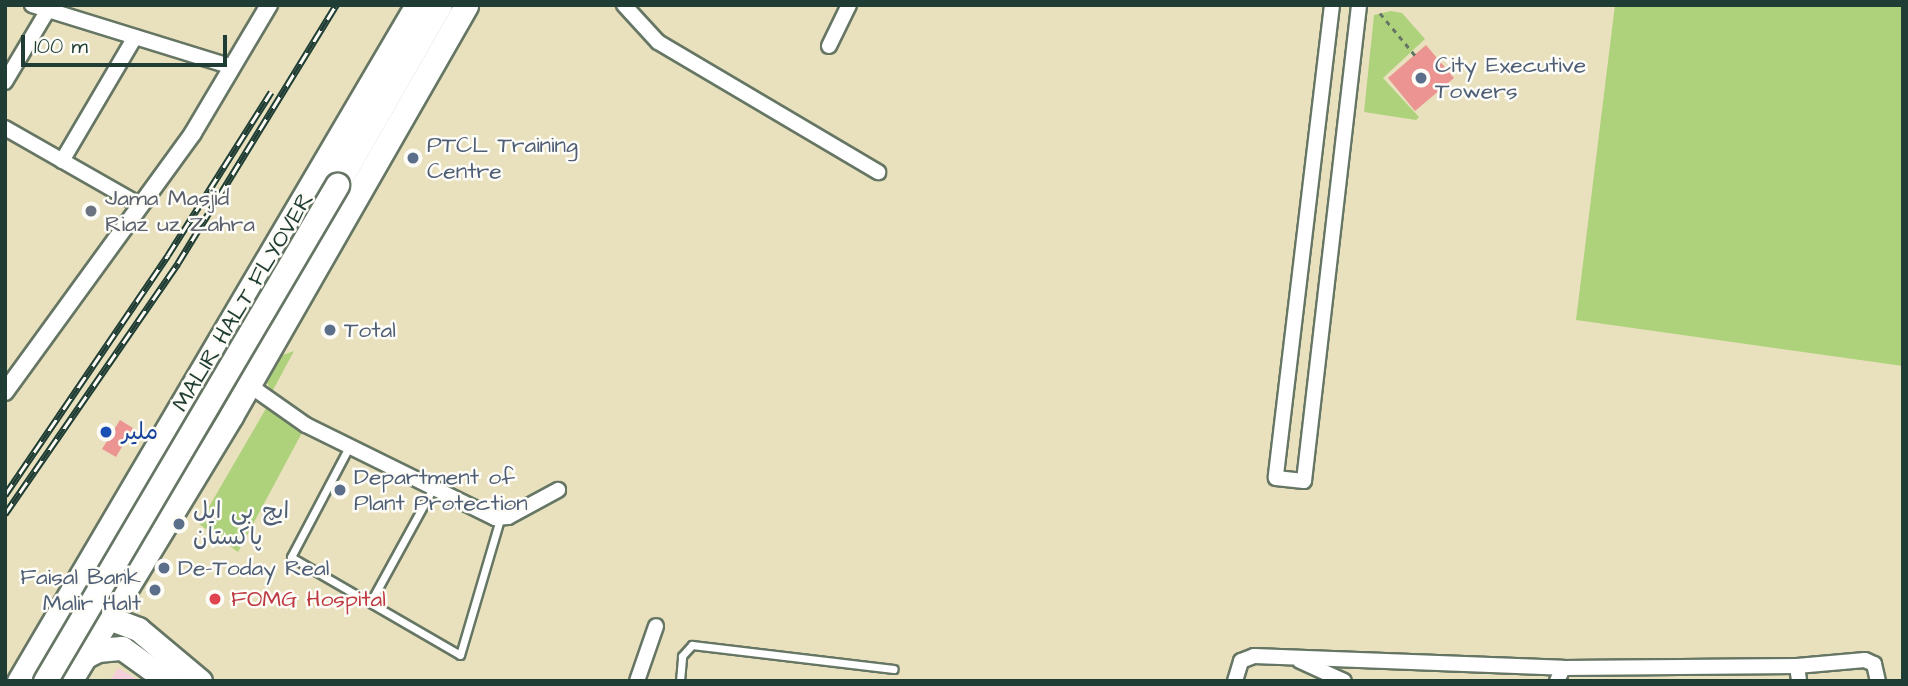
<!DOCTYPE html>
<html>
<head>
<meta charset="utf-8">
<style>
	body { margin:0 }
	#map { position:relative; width:1908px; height:686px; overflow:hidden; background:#e9e1bd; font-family:"Architects Daughter","Playpen Sans Arabic",sans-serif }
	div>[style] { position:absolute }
	.built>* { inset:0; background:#f5cfdc }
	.green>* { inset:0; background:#aed27c }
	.building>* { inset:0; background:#eb9492 }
	.path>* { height:2.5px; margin-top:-1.25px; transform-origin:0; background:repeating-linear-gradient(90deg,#667664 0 5px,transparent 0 10px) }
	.roads { filter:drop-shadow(2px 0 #667664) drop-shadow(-2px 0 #667664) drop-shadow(0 2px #667664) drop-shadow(0 -2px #667664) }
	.service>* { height:7px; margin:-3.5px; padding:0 3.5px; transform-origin:3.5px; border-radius:3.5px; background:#fff }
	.minor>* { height:14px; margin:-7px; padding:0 7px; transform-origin:7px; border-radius:7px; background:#fff }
	.tertiary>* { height:16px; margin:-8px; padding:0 8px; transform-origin:8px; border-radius:8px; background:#fff }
	.trunk>* { height:23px; margin:-11.5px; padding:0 11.5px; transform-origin:11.5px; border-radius:11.5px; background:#fff }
	.rail>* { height:7px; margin-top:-3.5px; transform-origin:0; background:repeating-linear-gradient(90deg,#fdfcf7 0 13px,#1f3d34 0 26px); box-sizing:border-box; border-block:2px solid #1f3d34 }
	.bridges { filter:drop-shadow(2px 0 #667664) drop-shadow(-2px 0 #667664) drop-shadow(0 2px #667664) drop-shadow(0 -2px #667664) }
	.trunk-bridge>* { height:23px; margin:-11.5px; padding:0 11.5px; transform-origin:11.5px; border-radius:11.5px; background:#fff }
	.dots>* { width:19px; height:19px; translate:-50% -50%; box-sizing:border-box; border:4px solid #fdfcf7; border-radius:50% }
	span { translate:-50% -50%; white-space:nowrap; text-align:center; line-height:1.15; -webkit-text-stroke:5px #fdfcf7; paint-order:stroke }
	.service-label { font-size:23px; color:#4e5e75 }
	.left { translate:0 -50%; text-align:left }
	.right { translate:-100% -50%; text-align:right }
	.worship-label { font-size:23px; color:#5b616d }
	.street-label { font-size:23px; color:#1f3d34 }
	.transit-label { font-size:23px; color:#164399 }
	.health-label { font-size:23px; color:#be3a42 }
	.frame { position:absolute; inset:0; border:7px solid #1f3d34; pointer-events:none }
	.scale { position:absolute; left:21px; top:35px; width:206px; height:32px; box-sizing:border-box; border:4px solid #1f3d34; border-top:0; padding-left:9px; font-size:21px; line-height:24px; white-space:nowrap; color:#1f3d34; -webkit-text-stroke:5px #fdfcf7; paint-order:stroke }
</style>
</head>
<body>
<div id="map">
	<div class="built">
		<i style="clip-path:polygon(118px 668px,140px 681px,110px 681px)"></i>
	</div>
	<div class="green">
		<i style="clip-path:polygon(1615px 5px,1903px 5px,1903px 366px,1576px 320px)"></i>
		<i style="clip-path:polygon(1391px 11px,1402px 13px,1425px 39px,1383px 78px,1419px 117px,1416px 120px,1364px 112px,1374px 15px)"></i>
		<i style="clip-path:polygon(294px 351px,272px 392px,263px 376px,274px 358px)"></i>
		<i style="clip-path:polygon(268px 405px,304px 429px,238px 552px,199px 524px)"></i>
	</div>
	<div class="building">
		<i style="clip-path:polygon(1426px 45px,1454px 78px,1415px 111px,1388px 78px)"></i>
		<i style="clip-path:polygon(120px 420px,133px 428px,116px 457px,102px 449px)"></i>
	</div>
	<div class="path">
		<i style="left:1380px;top:13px;width:55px;rotate:50.2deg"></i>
	</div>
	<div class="roads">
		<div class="service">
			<i style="left:349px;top:447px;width:124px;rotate:117.8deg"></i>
			<i style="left:291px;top:557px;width:195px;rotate:30.1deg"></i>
			<i style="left:460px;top:655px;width:142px;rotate:-73.6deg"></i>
			<i style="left:370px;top:603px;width:131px;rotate:-61.3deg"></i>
			<i style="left:680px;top:681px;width:25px;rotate:-85deg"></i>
			<i style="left:682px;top:656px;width:15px;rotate:-48deg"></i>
			<i style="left:692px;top:645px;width:203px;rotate:6.8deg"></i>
		</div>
		<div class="minor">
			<i style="left:32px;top:5px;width:209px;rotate:17.2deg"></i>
			<i style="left:624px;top:5px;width:50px;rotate:47.4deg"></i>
			<i style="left:658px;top:42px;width:256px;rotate:30.6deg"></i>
			<i style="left:1332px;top:5px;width:476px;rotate:96.8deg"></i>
			<i style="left:1276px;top:478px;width:28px;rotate:6deg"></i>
			<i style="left:1304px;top:481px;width:479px;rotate:-83.4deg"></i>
			<i style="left:829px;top:46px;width:46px;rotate:-64deg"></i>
			<i style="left:5px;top:82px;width:84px;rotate:-59.2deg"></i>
			<i style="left:5px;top:128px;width:153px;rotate:29.7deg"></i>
			<i style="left:62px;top:161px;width:144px;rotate:-59.5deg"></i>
			<i style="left:249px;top:385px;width:70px;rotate:35.1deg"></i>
			<i style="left:306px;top:425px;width:211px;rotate:26.2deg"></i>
			<i style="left:495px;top:518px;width:13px;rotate:-4deg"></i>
			<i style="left:508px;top:517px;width:57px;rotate:-28.4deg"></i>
			<i style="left:1300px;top:661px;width:48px;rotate:24.4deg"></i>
			<i style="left:1797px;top:666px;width:15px;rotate:82deg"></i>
			<i style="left:637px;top:681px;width:58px;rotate:-70.9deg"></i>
			<i style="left:1235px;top:681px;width:21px;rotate:-73deg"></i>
			<i style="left:1241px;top:661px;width:14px;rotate:-21deg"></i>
			<i style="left:1254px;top:656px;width:309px;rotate:2.2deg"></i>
			<i style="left:1557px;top:681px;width:14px;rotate:-65deg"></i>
			<i style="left:1563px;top:668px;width:234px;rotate:-0.5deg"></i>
			<i style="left:1797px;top:666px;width:68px;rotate:-5deg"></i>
			<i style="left:1865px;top:660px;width:10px;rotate:24deg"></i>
			<i style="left:1874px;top:664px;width:17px;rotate:77deg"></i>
		</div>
		<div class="tertiary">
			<i style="left:5px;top:392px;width:320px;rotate:-54deg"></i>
			<i style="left:193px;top:133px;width:149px;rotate:-59.3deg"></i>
		</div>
		<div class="trunk">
			<i style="left:337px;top:185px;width:207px;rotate:-60.2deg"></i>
			<i style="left:94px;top:619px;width:15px;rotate:-4deg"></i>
			<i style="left:109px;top:618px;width:31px;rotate:21deg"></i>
			<i style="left:138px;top:629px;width:81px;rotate:40deg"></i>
			<i style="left:84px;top:657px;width:16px;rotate:-27deg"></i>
			<i style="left:98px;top:650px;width:24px;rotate:-5deg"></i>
			<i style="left:122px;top:648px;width:57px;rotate:35.7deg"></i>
			<i style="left:19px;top:681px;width:784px;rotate:-59.51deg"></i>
			<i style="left:70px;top:681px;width:310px;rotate:-58.7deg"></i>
			<i style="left:231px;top:416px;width:473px;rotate:-60.2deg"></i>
		</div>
	</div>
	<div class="rail">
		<i style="left:5px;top:495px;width:290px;rotate:-55.8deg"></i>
		<i style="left:168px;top:255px;width:193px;rotate:-57.7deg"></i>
		<i style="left:5px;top:514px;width:305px;rotate:-55.4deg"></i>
		<i style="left:178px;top:263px;width:303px;rotate:-58.5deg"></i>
	</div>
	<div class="bridges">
		<div class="trunk-bridge">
			<i style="left:45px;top:681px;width:576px;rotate:-59.51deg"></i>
		</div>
	</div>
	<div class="dots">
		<i style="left:1421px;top:78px;background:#5c6f8a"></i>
		<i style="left:413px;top:158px;background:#5c6f8a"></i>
		<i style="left:91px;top:211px;background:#6b7280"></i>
		<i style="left:330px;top:330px;background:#5c6f8a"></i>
		<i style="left:106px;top:432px;background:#1a4fb4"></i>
		<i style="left:340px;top:490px;background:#5c6f8a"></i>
		<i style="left:179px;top:524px;background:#5c6f8a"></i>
		<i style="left:164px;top:568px;background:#5c6f8a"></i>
		<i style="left:155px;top:590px;background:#5c6f8a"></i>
		<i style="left:215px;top:599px;background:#e0444e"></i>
	</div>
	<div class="service-label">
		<span class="left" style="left:1435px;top:78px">City Executive<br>Towers</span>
		<span class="left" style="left:427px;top:158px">PTCL Training<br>Centre</span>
		<span class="left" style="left:344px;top:330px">Total</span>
		<span class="left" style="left:354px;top:490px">Department of<br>Plant Protection</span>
		<span class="left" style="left:193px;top:524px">ایچ بی ایل<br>پاکستان</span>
		<span class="left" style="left:178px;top:568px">De-Today Real</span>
		<span class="right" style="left:141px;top:590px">Faisal Bank<br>Malir Halt</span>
	</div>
	<div class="worship-label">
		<span class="left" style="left:105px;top:211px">Jama Masjid<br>Riaz uz Zahra</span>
	</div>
	<div class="street-label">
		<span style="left:243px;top:302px;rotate:-59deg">MALIR HALT FLYOVER</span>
	</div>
	<div class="transit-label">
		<span class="left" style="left:122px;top:432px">ملیر</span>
	</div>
	<div class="health-label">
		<span class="left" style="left:231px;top:599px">FOMG Hospital</span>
	</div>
	<div class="frame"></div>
	<div class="scale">100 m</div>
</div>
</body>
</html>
